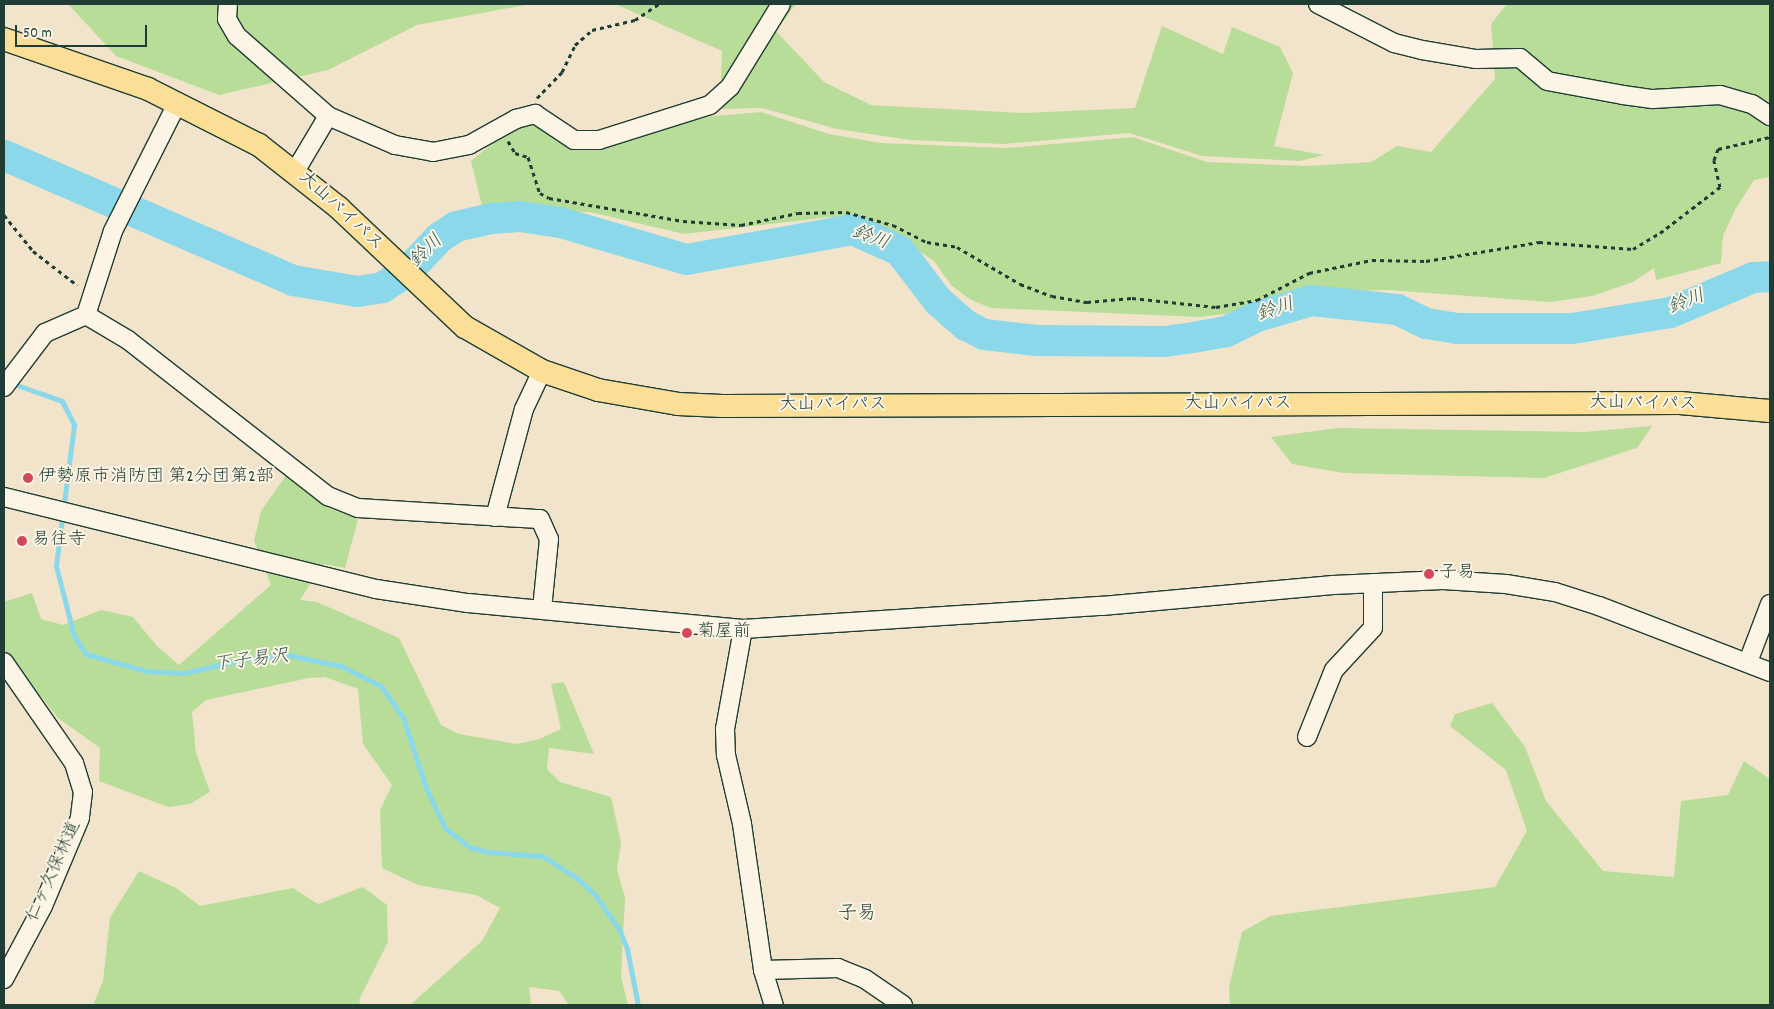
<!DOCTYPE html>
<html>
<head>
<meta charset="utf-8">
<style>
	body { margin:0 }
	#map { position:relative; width:1774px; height:1009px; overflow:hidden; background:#f2e4cb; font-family:Dekko,"Klee One",sans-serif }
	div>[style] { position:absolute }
	.green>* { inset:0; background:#b8dd98 }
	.stream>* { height:5px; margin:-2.5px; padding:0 2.5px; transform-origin:2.5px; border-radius:2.5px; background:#8bd8ea }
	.river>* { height:31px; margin:-15.5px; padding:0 15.5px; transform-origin:15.5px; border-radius:15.5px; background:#8bd8ea }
	.path>* { height:3px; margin-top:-1.5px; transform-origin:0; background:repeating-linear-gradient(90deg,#1f3d34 0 4px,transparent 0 8px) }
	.roads { filter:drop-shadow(1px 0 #1f3d34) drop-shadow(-1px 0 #1f3d34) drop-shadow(0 1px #1f3d34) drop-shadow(0 -1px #1f3d34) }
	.minor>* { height:18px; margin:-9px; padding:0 9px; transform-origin:9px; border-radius:9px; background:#fcf5e5 }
	.major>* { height:22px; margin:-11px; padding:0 11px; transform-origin:11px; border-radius:11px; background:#fbdf96 }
	.dots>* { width:14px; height:14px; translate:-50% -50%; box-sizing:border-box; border:2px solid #fcf5e5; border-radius:50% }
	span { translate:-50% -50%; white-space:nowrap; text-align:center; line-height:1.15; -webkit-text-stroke:4px #fcf5e5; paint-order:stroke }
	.street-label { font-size:18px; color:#1f3d34 }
	.poi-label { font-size:18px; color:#1f3d34 }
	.left { translate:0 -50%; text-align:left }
	.water-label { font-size:19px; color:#355c58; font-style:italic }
	.neighbourhood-label { font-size:19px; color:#1f3d34 }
	.frame { position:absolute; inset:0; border:5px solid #1f3d34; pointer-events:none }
	.scale { position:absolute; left:15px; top:25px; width:132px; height:22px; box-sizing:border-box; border:2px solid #1f3d34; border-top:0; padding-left:6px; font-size:15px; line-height:18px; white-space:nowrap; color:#1f3d34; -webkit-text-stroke:4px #fcf5e5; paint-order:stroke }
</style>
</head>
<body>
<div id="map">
	<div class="green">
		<i style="clip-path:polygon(68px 4px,531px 4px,417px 25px,328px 70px,219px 95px,116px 56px)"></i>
		<i style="clip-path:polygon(615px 4px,796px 4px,776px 31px,824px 82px,871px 105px,1025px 113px,1135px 108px,1162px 26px,1223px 54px,1232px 27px,1280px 47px,1293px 73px,1274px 146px,1324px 155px,1300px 161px,1202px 156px,1129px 133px,1004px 144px,910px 140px,837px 129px,762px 108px,720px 109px,722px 51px)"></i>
		<i style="clip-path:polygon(1507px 4px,1770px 4px,1770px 177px,1754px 180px,1736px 208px,1723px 236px,1721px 263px,1656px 280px,1654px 268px,1633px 282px,1592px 296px,1550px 302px,1388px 290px,1302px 292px,1249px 311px,1200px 317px,991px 308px,971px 300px,951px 285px,934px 261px,882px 227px,830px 217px,684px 234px,590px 212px,484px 214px,471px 161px,509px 130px,527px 121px,543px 124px,556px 140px,574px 147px,702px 117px,761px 112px,829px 134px,881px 143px,1006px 148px,1133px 137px,1207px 162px,1308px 166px,1371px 162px,1397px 146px,1431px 152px,1495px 79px,1491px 24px)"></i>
		<i style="clip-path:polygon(1652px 426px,1637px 448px,1544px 478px,1343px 473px,1292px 464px,1271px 437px,1337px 428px,1584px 432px)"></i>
		<i style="clip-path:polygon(287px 474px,331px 509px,358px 519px,345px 568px,323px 564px,300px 600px,317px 602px,399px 638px,441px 725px,459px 734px,517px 744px,539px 739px,561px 729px,551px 684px,564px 682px,594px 754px,549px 748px,547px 769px,560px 782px,611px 797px,621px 842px,617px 870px,625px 898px,621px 976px,628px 1005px,569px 1005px,559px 991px,529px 987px,531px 1005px,410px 1005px,482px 941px,500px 908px,476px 895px,418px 885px,382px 868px,380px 810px,392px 785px,363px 744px,358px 689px,325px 677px,309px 678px,206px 700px,192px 712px,196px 753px,210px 792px,190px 804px,168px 807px,99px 781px,100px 748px,58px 718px,4px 649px,4px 602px,32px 593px,41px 619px,63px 625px,101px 610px,133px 617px,157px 646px,179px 665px,271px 585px,254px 541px,261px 511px)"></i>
		<i style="clip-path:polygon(1492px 703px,1525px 747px,1546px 801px,1603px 871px,1674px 877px,1681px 801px,1728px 795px,1744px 761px,1770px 779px,1770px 1005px,1230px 1005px,1229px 987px,1242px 932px,1270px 916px,1495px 887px,1527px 831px,1506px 770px,1450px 726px,1455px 714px)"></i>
		<i style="clip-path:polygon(139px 871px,176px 888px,200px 906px,293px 888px,318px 904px,363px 887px,387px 905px,388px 942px,359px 1000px,361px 1005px,93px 1005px,103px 981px,110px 918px)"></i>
	</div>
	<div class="stream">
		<i style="left:11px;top:383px;width:54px;rotate:19.4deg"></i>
		<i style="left:62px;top:401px;width:27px;rotate:63deg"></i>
		<i style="left:74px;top:425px;width:142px;rotate:97.3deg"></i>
		<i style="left:56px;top:566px;width:72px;rotate:75.6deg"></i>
		<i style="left:74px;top:636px;width:22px;rotate:56deg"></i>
		<i style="left:86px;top:654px;width:62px;rotate:15.8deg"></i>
		<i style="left:146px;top:671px;width:38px;rotate:3deg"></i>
		<i style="left:184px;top:673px;width:57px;rotate:-13.1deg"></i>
		<i style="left:240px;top:660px;width:48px;rotate:-5.9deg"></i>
		<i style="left:288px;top:655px;width:54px;rotate:11.7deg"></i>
		<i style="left:341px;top:666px;width:45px;rotate:26.6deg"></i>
		<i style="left:381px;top:686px;width:38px;rotate:55deg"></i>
		<i style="left:403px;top:717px;width:75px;rotate:72.1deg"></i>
		<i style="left:426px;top:788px;width:44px;rotate:64.6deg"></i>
		<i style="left:445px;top:828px;width:31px;rotate:38deg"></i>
		<i style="left:469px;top:847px;width:21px;rotate:14deg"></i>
		<i style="left:489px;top:852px;width:53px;rotate:4.3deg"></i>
		<i style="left:542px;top:856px;width:40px;rotate:32deg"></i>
		<i style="left:576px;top:877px;width:26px;rotate:43deg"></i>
		<i style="left:595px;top:895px;width:42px;rotate:54.8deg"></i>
		<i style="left:619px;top:929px;width:22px;rotate:68deg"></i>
		<i style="left:627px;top:949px;width:57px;rotate:78.9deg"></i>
	</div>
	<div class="river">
		<i style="left:4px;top:155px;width:315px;rotate:23.4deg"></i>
		<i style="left:293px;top:280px;width:65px;rotate:9.8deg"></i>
		<i style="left:357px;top:291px;width:25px;rotate:-9deg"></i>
		<i style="left:382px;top:287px;width:31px;rotate:-33deg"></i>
		<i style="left:408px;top:270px;width:45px;rotate:-46.8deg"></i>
		<i style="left:439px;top:237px;width:20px;rotate:-33deg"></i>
		<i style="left:456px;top:226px;width:36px;rotate:-13deg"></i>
		<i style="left:491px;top:218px;width:28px;rotate:-4deg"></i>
		<i style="left:519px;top:216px;width:41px;rotate:8.3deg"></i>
		<i style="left:560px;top:222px;width:131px;rotate:16.4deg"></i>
		<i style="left:686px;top:259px;width:169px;rotate:-10.2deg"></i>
		<i style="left:852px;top:229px;width:51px;rotate:24.1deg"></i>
		<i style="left:899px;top:250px;width:64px;rotate:52.6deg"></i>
		<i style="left:938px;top:301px;width:37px;rotate:41deg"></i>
		<i style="left:966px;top:325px;width:20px;rotate:27deg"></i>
		<i style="left:984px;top:334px;width:53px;rotate:6.5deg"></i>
		<i style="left:1037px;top:340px;width:127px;rotate:0.5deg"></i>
		<i style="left:1164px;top:341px;width:34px;rotate:-8deg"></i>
		<i style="left:1198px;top:336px;width:28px;rotate:-10deg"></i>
		<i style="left:1226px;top:331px;width:34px;rotate:-26deg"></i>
		<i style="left:1257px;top:316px;width:56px;rotate:-16.5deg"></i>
		<i style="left:1311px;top:300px;width:86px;rotate:6deg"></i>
		<i style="left:1397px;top:309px;width:32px;rotate:26deg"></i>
		<i style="left:1426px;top:323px;width:30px;rotate:9deg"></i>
		<i style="left:1456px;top:328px;width:116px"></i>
		<i style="left:1572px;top:328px;width:99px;rotate:-9.3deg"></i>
		<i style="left:1670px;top:312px;width:90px;rotate:-22.9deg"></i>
		<i style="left:1753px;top:277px;width:17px;rotate:-3deg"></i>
	</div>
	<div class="path">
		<i style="left:537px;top:98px;width:36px;rotate:-46deg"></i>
		<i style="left:562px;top:72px;width:30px;rotate:-64deg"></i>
		<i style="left:575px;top:45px;width:23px;rotate:-41deg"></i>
		<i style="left:592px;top:30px;width:44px;rotate:-13.1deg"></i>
		<i style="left:635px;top:20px;width:29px;rotate:-34deg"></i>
		<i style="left:508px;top:141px;width:14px;rotate:60deg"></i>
		<i style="left:515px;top:153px;width:14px;rotate:17deg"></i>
		<i style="left:528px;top:157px;width:38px;rotate:72deg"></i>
		<i style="left:540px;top:193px;width:10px;rotate:29deg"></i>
		<i style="left:549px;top:198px;width:136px;rotate:9.7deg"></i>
		<i style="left:683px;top:221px;width:58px;rotate:3.9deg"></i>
		<i style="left:741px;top:225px;width:58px;rotate:-11.9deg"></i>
		<i style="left:798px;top:213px;width:48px;rotate:-1.2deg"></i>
		<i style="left:846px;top:212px;width:49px;rotate:15.5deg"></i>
		<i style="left:893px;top:225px;width:38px;rotate:27deg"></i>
		<i style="left:927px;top:242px;width:30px;rotate:9deg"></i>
		<i style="left:957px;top:247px;width:73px;rotate:30.4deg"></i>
		<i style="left:1020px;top:284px;width:34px;rotate:21deg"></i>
		<i style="left:1052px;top:296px;width:36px;rotate:10deg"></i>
		<i style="left:1087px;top:302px;width:45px;rotate:-5.1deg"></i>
		<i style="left:1132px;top:298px;width:84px;rotate:6.1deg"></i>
		<i style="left:1216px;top:307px;width:42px;rotate:-9.7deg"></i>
		<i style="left:1257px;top:300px;width:59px;rotate:-27.4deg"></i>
		<i style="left:1309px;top:273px;width:64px;rotate:-11.7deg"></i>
		<i style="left:1372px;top:260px;width:54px;rotate:1.1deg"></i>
		<i style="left:1426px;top:261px;width:115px;rotate:-9.5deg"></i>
		<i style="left:1539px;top:242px;width:94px;rotate:4.3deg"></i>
		<i style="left:1633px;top:249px;width:31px;rotate:-31deg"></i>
		<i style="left:1660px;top:233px;width:76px;rotate:-37.5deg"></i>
		<i style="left:1720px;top:187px;width:28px;rotate:-103deg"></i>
		<i style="left:1714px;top:160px;width:12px;rotate:-70deg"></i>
		<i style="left:1718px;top:149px;width:53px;rotate:-13deg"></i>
		<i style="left:4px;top:215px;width:46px;rotate:51.1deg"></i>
		<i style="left:33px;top:251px;width:56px;rotate:37.7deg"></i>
	</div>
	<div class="roads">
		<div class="minor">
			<i style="left:228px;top:4px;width:15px;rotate:94deg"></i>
			<i style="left:227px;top:19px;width:20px;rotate:60deg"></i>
			<i style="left:237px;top:36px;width:121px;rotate:41.3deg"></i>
			<i style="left:328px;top:116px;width:63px;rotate:120.7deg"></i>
			<i style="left:1318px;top:4px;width:85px;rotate:27.2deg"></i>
			<i style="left:1394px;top:43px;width:29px;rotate:14deg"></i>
			<i style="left:1422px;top:50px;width:55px;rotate:9.5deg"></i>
			<i style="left:1476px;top:59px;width:44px;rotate:-1.3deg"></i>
			<i style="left:1520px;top:58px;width:35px;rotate:40deg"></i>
			<i style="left:1547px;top:81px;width:77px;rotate:10.4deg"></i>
			<i style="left:1623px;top:95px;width:30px;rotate:8deg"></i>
			<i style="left:1653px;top:99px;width:67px;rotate:-3.4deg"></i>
			<i style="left:1720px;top:95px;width:33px;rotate:16deg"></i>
			<i style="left:1752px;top:104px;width:22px;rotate:34deg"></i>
			<i style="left:328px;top:116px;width:73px;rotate:23.4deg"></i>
			<i style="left:395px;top:145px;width:39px;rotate:10deg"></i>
			<i style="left:433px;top:152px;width:37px;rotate:-11deg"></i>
			<i style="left:469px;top:145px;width:54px;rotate:-29deg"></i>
			<i style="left:516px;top:119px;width:20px;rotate:-15deg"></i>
			<i style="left:535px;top:114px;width:47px;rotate:33.7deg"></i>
			<i style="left:574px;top:140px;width:25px"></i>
			<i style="left:599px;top:140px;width:116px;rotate:-17.5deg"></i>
			<i style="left:710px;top:105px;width:27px;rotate:-42deg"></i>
			<i style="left:730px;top:87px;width:97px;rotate:-58.4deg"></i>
			<i style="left:86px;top:315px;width:49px;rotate:30.8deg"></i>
			<i style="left:128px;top:340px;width:254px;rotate:38deg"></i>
			<i style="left:328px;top:496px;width:32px;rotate:22deg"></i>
			<i style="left:358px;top:508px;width:182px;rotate:3.5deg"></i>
			<i style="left:540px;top:519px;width:22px;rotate:66deg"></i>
			<i style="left:549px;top:539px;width:70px;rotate:95.7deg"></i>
			<i style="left:4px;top:387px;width:68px;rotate:-52.8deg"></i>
			<i style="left:45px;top:333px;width:45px;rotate:-23.7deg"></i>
			<i style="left:86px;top:315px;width:88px;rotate:-72.2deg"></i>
			<i style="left:113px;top:231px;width:144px;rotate:-63.3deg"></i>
			<i style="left:4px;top:497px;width:383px;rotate:13.9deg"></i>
			<i style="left:376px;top:589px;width:93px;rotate:8.7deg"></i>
			<i style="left:468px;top:603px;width:276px;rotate:5.4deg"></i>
			<i style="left:743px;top:629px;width:360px;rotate:-3.7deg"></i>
			<i style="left:1102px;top:606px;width:232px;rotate:-5.2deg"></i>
			<i style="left:1333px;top:585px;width:110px;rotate:-2.6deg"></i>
			<i style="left:1443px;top:580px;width:63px;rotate:3.6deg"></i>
			<i style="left:1506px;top:584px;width:50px;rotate:9.3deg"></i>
			<i style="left:1555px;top:592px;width:46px;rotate:17.7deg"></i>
			<i style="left:1599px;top:606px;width:183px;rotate:21.1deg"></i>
			<i style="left:495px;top:517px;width:112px;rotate:-75deg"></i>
			<i style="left:524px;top:409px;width:42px;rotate:-64.7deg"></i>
			<i style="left:743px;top:629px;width:102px;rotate:100.2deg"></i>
			<i style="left:725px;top:729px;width:26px;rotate:88deg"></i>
			<i style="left:726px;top:755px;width:71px;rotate:76.9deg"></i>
			<i style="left:742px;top:824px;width:148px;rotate:81.8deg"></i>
			<i style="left:763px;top:970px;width:37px;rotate:73deg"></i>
			<i style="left:4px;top:662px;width:123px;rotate:55.3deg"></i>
			<i style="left:74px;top:763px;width:30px;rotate:73deg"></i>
			<i style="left:83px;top:792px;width:26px;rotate:97deg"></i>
			<i style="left:80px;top:818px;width:95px;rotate:112.8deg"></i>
			<i style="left:43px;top:906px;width:83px;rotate:118.1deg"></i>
			<i style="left:1748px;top:662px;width:62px;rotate:-69.2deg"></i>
			<i style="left:1307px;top:737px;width:72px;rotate:-68.1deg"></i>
			<i style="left:1334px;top:670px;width:57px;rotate:-47.1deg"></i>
			<i style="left:1373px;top:628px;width:45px;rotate:-90deg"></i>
			<i style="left:763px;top:970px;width:75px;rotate:-1.5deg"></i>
			<i style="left:838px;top:968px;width:29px;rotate:22deg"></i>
			<i style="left:865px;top:979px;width:46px;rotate:34.4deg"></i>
		</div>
		<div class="major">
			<i style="left:4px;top:39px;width:152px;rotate:19.1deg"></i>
			<i style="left:148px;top:89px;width:124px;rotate:26.8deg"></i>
			<i style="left:259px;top:145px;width:102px;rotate:38.2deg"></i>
			<i style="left:339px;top:208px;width:173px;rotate:43.4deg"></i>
			<i style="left:465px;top:327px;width:89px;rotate:29.7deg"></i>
			<i style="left:542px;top:371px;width:59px;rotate:18.7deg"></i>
			<i style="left:598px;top:390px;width:81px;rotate:9.9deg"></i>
			<i style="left:678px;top:404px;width:44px;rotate:2.6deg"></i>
			<i style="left:722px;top:406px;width:958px;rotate:-0.18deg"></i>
			<i style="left:1680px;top:403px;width:90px;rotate:5.1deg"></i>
		</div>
	</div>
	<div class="dots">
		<i style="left:28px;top:478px;background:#d1495b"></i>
		<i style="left:22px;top:541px;background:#d1495b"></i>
		<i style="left:1429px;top:574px;background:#d1495b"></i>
		<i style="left:687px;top:633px;background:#d1495b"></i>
	</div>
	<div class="street-label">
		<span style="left:340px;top:212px;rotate:43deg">大山バイパス</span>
		<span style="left:1238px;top:405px">大山バイパス</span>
		<span style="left:1643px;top:405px;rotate:1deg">大山バイパス</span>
		<span style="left:833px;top:406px">大山バイパス</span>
		<span style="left:55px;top:872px;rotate:-66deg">仁ヶ久保林道</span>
	</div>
	<div class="poi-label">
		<span class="left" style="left:38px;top:478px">伊勢原市消防団 第2分団第2部</span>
		<span class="left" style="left:32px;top:541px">易往寺</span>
		<span class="left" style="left:1439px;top:574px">子易</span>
		<span class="left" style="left:697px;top:633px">菊屋前</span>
	</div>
	<div class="water-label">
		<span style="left:870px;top:239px;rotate:21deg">鈴川</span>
		<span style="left:427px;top:252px;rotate:-44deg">鈴川</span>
		<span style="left:1687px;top:303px;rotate:-21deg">鈴川</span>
		<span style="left:1276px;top:311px;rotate:-18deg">鈴川</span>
		<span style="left:251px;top:662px;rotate:-7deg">下子易沢</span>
	</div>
	<div class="neighbourhood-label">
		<span style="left:857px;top:915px">子易</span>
	</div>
	<div class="frame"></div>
	<div class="scale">50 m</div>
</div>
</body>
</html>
